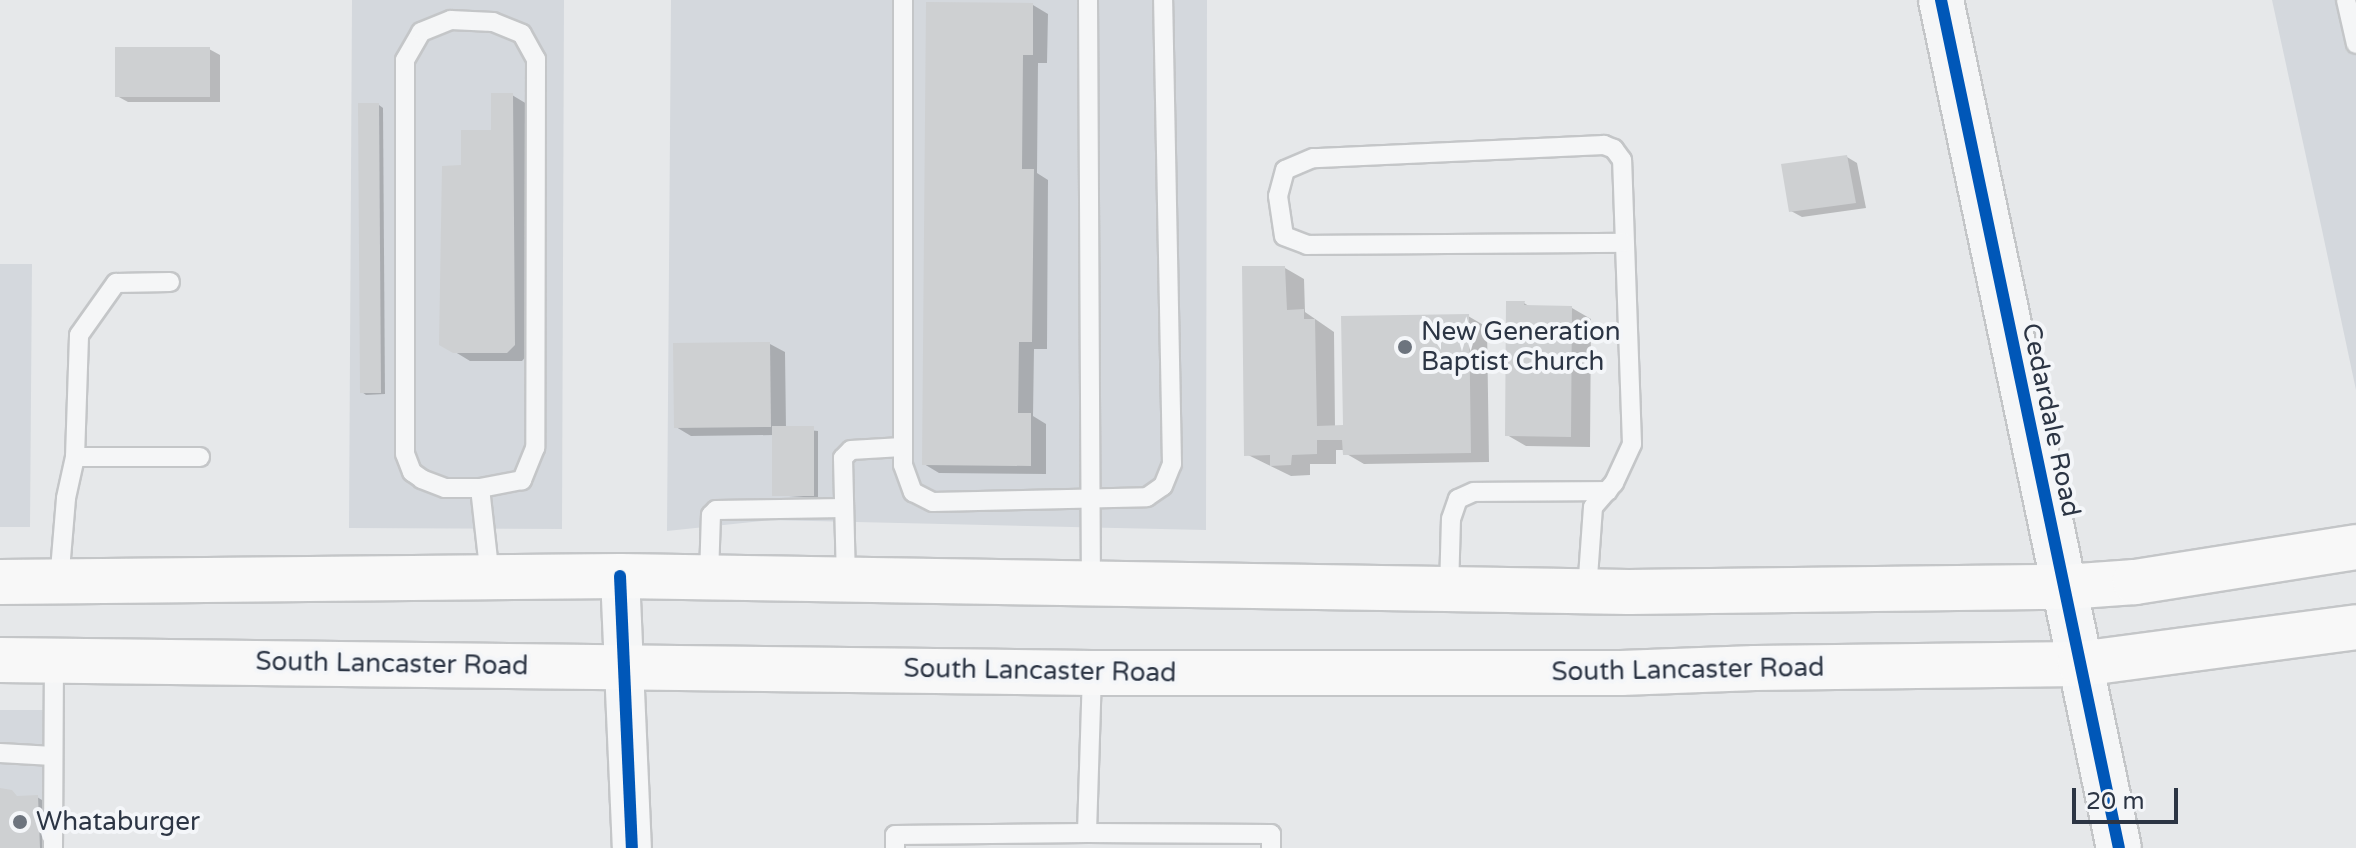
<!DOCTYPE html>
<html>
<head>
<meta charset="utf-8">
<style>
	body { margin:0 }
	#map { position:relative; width:2356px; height:848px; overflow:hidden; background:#e6e8ea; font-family:"Varela Round",sans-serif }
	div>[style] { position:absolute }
	.built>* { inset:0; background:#d4d8dd }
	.shadow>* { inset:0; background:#0003 }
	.building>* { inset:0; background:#ced0d2 }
	.roads { filter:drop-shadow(2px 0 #c4c6c8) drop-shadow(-2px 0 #c4c6c8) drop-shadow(0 2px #c4c6c8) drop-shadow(0 -2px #c4c6c8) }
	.service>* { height:18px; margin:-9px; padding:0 9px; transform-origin:9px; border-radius:9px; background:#f5f6f7 }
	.minor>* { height:38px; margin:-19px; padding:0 19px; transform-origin:19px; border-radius:19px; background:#f5f6f7 }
	.tertiary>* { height:44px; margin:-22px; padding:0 22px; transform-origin:22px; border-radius:22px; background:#f5f6f7 }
	.primary>* { height:44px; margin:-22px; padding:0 22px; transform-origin:22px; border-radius:22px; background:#f8f8f8 }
	.cycleway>* { height:12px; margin:-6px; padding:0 6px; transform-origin:6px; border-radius:6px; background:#0057b8 }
	.dots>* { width:22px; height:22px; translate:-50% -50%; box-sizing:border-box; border:4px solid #f4f6f9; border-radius:50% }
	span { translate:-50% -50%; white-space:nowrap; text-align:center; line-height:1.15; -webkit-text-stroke:8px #f4f6f9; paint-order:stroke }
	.poi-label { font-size:26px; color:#2c3544 }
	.left { translate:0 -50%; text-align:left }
	.street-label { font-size:26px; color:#2c3544 }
	.scale { position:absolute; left:2072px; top:788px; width:106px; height:36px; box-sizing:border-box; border:4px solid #2c3544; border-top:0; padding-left:10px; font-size:24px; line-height:28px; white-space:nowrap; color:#2c3544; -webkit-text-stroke:6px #f4f6f9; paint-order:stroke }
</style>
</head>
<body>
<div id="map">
	<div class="built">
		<i style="clip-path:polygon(352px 0,564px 0,562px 529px,349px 528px)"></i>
		<i style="clip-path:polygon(671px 0,1207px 0,1206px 530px,770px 520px,667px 531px)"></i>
		<i style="clip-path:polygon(2272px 0,2356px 0,2356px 390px,2322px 230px)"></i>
		<i style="clip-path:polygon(0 264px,32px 264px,30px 527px,0 527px)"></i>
		<i style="clip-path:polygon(0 710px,50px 710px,50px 848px,0 848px)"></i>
	</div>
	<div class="shadow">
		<i style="clip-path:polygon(1033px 5px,1048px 14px,1047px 63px,1038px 63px,1037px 173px,1048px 180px,1047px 349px,1034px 349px,1033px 416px,1046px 424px,1046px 474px,939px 473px,924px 464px)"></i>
		<i style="clip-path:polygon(209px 49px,220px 55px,220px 102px,128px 102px,117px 96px)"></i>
		<i style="clip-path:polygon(512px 95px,527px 104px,529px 353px,522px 361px,470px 361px,442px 344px,463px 167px,493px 132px)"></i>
		<i style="clip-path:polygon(379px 105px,383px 108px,385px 394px,366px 395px,362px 392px)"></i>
		<i style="clip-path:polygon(1847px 157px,1857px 163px,1866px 208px,1802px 217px,1791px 211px)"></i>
		<i style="clip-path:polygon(1285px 268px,1304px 279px,1305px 312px,1334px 332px,1335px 427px,1345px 427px,1468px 316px,1487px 327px,1489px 462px,1364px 464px,1345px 453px,1345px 450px,1336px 450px,1336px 464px,1310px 464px,1310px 475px,1291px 476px,1246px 454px)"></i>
		<i style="clip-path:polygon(1524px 303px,1532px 308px,1572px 308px,1591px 319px,1590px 447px,1526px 446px,1507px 435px)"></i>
		<i style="clip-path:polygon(770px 344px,785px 352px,786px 428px,818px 431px,818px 498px,774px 495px,774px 435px,691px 436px,676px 427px)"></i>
		<i style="clip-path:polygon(0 790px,17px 798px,37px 797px,52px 806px,54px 848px,0 848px)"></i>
	</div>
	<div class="building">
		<i style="clip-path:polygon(926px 2px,1033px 3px,1033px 55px,1023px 55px,1022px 169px,1034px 169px,1032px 342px,1019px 342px,1018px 413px,1031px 413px,1031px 466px,922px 465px)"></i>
		<i style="clip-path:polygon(115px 47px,210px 47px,210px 97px,115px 97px)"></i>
		<i style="clip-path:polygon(491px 93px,513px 93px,515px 345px,507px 353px,453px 353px,439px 345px,442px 166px,461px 165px,461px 130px,491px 130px)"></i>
		<i style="clip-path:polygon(358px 103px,379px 103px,381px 393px,360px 393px)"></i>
		<i style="clip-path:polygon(1847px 155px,1856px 203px,1789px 212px,1781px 164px)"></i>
		<i style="clip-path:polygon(1242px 266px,1285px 266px,1287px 310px,1304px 309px,1304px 319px,1315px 319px,1317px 426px,1343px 425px,1341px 316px,1469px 314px,1471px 453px,1343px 455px,1342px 440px,1317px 440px,1317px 454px,1292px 455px,1291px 465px,1270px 466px,1270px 455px,1244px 456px)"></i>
		<i style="clip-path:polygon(1506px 301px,1525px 301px,1524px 305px,1572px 306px,1571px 437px,1505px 436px)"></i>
		<i style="clip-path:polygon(770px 342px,771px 427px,674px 428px,673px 343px)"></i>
		<i style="clip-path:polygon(772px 426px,814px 426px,814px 496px,772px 496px)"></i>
		<i style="clip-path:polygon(0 788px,12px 790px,17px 796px,38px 795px,40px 848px,0 848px)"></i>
	</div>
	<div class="roads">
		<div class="service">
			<i style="left:903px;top:0;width:465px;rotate:90deg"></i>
			<i style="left:903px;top:465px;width:29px;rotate:70deg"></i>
			<i style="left:913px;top:492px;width:22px;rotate:27deg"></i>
			<i style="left:933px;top:502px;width:214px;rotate:-1.3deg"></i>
			<i style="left:1147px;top:497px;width:19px;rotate:-35deg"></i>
			<i style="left:1163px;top:486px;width:24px;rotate:-68deg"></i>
			<i style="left:1172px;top:464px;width:464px;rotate:-91.1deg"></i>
			<i style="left:1088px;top:0;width:585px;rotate:89.71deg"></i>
			<i style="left:2346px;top:0;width:45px;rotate:77.2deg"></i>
			<i style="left:451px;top:20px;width:42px;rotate:2.7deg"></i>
			<i style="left:493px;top:22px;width:31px;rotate:22deg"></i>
			<i style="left:522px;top:34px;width:29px;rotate:61deg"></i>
			<i style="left:536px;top:59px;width:389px;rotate:90.1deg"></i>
			<i style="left:535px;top:448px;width:35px;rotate:112deg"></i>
			<i style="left:522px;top:480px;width:43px;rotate:169.2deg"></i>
			<i style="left:480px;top:488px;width:35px;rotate:180deg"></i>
			<i style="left:445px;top:488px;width:25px;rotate:-159deg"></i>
			<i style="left:422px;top:479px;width:12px;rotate:-145deg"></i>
			<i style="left:412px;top:472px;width:19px;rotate:-111deg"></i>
			<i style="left:405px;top:454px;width:394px;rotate:-90deg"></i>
			<i style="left:405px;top:60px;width:32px;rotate:-60deg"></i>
			<i style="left:421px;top:32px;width:32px;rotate:-22deg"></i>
			<i style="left:75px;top:457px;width:125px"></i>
			<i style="left:480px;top:488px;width:90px;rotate:83.6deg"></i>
			<i style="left:709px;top:577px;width:62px;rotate:-88.2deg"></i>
			<i style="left:711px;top:515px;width:7px;rotate:-45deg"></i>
			<i style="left:716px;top:510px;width:128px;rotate:-0.9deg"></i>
			<i style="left:846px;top:581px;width:123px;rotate:-91.4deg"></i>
			<i style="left:843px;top:458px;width:11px;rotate:-45deg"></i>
			<i style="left:851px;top:450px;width:51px;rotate:-3.4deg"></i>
			<i style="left:59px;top:582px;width:84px;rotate:-85.2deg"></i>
			<i style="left:66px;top:498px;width:42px;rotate:-77.6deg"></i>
			<i style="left:75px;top:457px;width:122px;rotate:-88.1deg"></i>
			<i style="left:79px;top:335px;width:64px;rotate:-54.6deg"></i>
			<i style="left:116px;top:283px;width:54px;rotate:-1.1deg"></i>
			<i style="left:1449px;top:590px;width:71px;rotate:-88.4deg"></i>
			<i style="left:1451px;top:519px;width:21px;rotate:-71deg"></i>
			<i style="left:1458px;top:499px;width:17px;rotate:-24deg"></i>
			<i style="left:1474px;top:492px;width:134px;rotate:-0.4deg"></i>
			<i style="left:1587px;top:591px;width:84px;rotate:-85.9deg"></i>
			<i style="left:1593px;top:507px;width:32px;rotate:-49deg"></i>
			<i style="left:1614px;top:483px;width:43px;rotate:-65.2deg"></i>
			<i style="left:1632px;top:444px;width:284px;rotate:-92deg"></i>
			<i style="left:1622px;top:160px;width:14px;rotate:-126deg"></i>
			<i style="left:1614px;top:149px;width:11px;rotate:-158deg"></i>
			<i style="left:1604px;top:145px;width:291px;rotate:177.4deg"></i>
			<i style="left:1313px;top:158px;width:30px;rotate:157deg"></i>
			<i style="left:1285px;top:170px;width:27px;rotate:105deg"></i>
			<i style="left:1278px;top:196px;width:40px;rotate:81.5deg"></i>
			<i style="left:1284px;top:236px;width:25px;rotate:21deg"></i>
			<i style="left:1307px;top:245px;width:317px;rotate:-0.4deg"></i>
			<i style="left:1092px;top:673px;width:160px;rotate:91.8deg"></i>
			<i style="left:1087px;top:833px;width:184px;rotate:0.3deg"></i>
			<i style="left:1271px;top:834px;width:14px;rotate:90deg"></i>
			<i style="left:0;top:753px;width:53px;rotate:3.2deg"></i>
			<i style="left:53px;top:848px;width:187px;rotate:-89.7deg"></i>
			<i style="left:895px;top:848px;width:13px;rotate:-90deg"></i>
			<i style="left:895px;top:835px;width:192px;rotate:-0.6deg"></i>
		</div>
		<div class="minor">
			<i style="left:620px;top:576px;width:272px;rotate:87.5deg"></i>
		</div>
		<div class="tertiary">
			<i style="left:1941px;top:0;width:866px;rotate:78.15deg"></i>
		</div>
		<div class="primary">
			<i style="left:0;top:582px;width:620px;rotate:-0.55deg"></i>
			<i style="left:620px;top:576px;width:1009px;rotate:0.91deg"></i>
			<i style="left:1629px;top:592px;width:436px;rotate:-0.7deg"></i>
			<i style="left:2065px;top:587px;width:70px;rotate:-4.1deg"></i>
			<i style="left:2135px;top:582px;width:224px;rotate:-9deg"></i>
			<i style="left:0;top:660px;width:1092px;rotate:0.68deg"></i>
			<i style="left:1092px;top:673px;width:529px"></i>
			<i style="left:1621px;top:673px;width:134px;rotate:-2.1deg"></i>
			<i style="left:1755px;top:668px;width:325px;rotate:-0.7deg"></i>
			<i style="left:2080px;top:664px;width:278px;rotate:-7.6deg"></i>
		</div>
	</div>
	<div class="cycleway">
		<i style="left:1941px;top:0;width:866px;rotate:78.15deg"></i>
		<i style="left:620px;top:576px;width:272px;rotate:87.5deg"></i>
	</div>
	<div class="dots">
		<i style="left:1405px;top:347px;background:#6d747e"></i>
		<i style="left:20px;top:822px;background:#6d747e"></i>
	</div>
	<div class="poi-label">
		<span class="left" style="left:1421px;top:347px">New Generation<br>Baptist Church</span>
		<span class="left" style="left:36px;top:822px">Whataburger</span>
	</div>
	<div class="street-label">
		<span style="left:2051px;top:420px;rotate:78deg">Cedardale Road</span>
		<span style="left:392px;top:664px;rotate:1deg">South Lancaster Road</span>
		<span style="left:1688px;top:670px;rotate:-1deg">South Lancaster Road</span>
		<span style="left:1040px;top:671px;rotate:1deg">South Lancaster Road</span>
	</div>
	<div class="scale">20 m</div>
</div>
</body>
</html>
